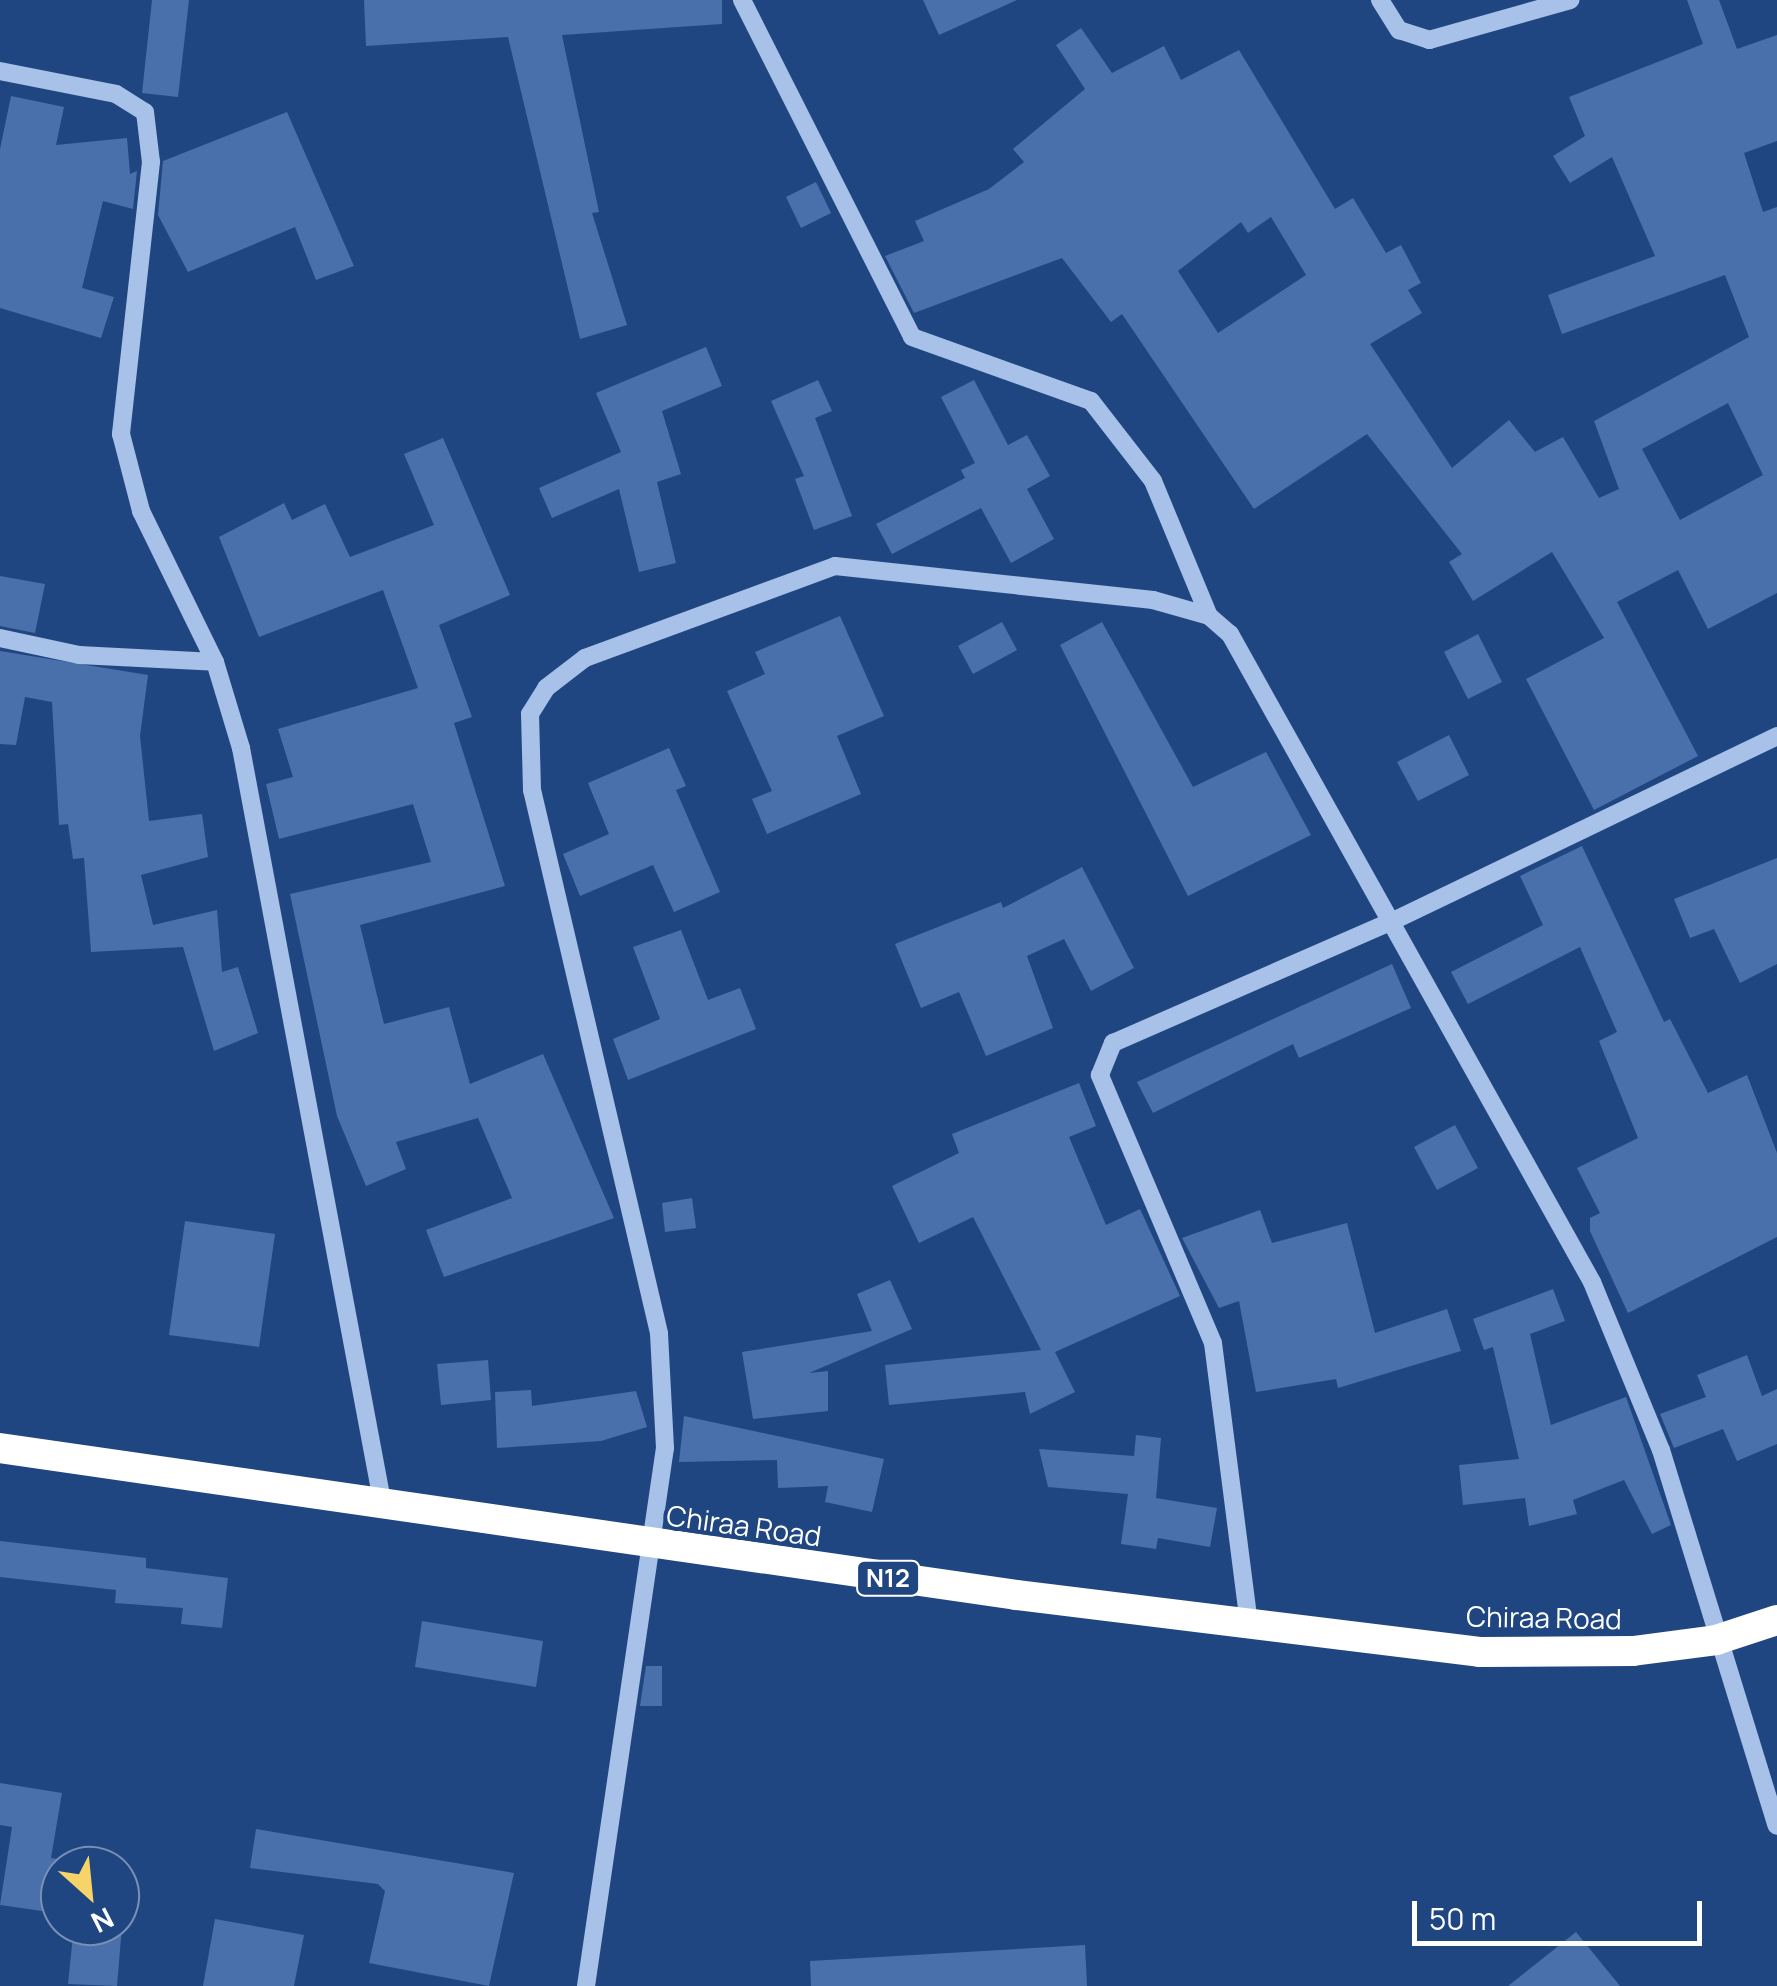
<!DOCTYPE html>
<html>
<head>
<meta charset="utf-8">
<style>
	body { margin:0 }
	#map { position:relative; width:1777px; height:1986px; overflow:hidden; background:#204682; font-family:Manrope,sans-serif }
	div>[style] { position:absolute }
	.building>* { inset:0; background:#4970ab }
	.minor>* { height:18px; margin:-9px; padding:0 9px; transform-origin:9px; border-radius:9px; background:#a7c1e8 }
	.highway>* { height:30px; margin:-15px; padding:0 15px; transform-origin:15px; border-radius:15px; background:#fff }
	span { translate:-50% -50%; white-space:nowrap; text-align:center; line-height:1.15; -webkit-text-stroke:8px #204682; paint-order:stroke }
	.shield-label span { padding:2px 8px; background:#204682; border:2px solid; border-radius:8px; -webkit-text-stroke-width:0 }
	.shield-label { font-size:25px; color:#fff; font-weight:700 }
	.street-label { font-size:28px; color:#fff }
	.north { position:absolute; left:40px; top:1846px; width:100px; height:100px; box-sizing:border-box; background:#204682; border:2px solid #7990b4; border-radius:50%; rotate:153deg; font-size:28px; font-weight:700; line-height:40px; text-align:center; color:#fff }
	.north::after { content:''; display:block; margin:auto; width:35px; height:45px; background:#f6d468; clip-path:polygon(50% 0,100% 100%,50% 72%,0 100%) }
	.scale { position:absolute; left:1412px; top:1901px; width:290px; height:45px; box-sizing:border-box; border:5px solid #fff; border-top:0; padding-left:12px; font-size:30px; line-height:35px; white-space:nowrap; color:#fff; -webkit-text-stroke:8px #204682; paint-order:stroke }
</style>
</head>
<body>
<div id="map">
	<div class="building">
		<i style="clip-path:polygon(152px 0,189px 0,178px 97px,142px 93px)"></i>
		<i style="clip-path:polygon(364px 0,722px 0,722px 24px,562px 35px,599px 212px,592px 213px,627px 325px,580px 339px,508px 37px,366px 46px)"></i>
		<i style="clip-path:polygon(923px 0,1017px 0,939px 35px)"></i>
		<i style="clip-path:polygon(evenodd,1687px 0,1719px 0,1737px 49px,1777px 35px,1777px 141px,1744px 153px,1763px 212px,1777px 207px,1777px 593px,1708px 629px,1678px 570px,1617px 602px,1698px 756px,1594px 810px,1526px 679px,1604px 638px,1552px 552px,1473px 601px,1449px 562px,1462px 554px,1367px 434px,1254px 509px,1122px 314px,1111px 322px,1062px 258px,914px 313px,885px 256px,924px 241px,915px 221px,989px 189px,1024px 162px,1013px 149px,1085px 89px,1056px 45px,1081px 28px,1112px 73px,1164px 46px,1181px 80px,1239px 50px,1335px 209px,1353px 198px,1386px 253px,1401px 245px,1421px 283px,1408px 290px,1422px 313px,1370px 344px,1452px 468px,1509px 420px,1535px 452px,1563px 437px,1599px 498px,1619px 489px,1594px 421px,1749px 337px,1725px 275px,1562px 334px,1548px 295px,1655px 256px,1612px 157px,1570px 183px,1553px 156px,1585px 136px,1569px 97px,1703px 44px,1687px 0,1271px 217px,1306px 275px,1218px 333px,1178px 271px,1241px 222px,1248px 233px,1271px 217px,1687px 0,1728px 403px,1763px 475px,1680px 520px,1642px 449px,1728px 403px)"></i>
		<i style="clip-path:polygon(11px 96px,64px 107px,56px 145px,127px 138px,130px 174px,137px 171px,133px 209px,103px 201px,82px 288px,114px 297px,101px 338px,0 308px,0 149px)"></i>
		<i style="clip-path:polygon(287px 112px,354px 266px,316px 280px,295px 227px,188px 272px,158px 215px,163px 161px)"></i>
		<i style="clip-path:polygon(816px 182px,831px 213px,801px 228px,786px 197px)"></i>
		<i style="clip-path:polygon(706px 347px,722px 386px,662px 411px,681px 474px,657px 482px,676px 563px,639px 572px,619px 489px,552px 518px,539px 488px,621px 452px,596px 393px)"></i>
		<i style="clip-path:polygon(818px 380px,832px 411px,815px 418px,852px 516px,814px 530px,795px 479px,804px 476px,771px 401px)"></i>
		<i style="clip-path:polygon(974px 380px,1008px 445px,1027px 435px,1050px 476px,1027px 489px,1054px 539px,1011px 563px,981px 508px,892px 554px,876px 524px,965px 478px,961px 470px,975px 463px,941px 397px)"></i>
		<i style="clip-path:polygon(443px 438px,510px 595px,439px 625px,472px 717px,454px 723px,505px 886px,360px 925px,384px 1024px,449px 1007px,470px 1084px,543px 1054px,614px 1218px,444px 1277px,426px 1230px,512px 1198px,478px 1118px,396px 1142px,406px 1169px,366px 1186px,337px 1116px,290px 894px,431px 862px,413px 804px,279px 839px,266px 784px,293px 777px,278px 729px,418px 688px,383px 590px,259px 637px,219px 537px,284px 503px,292px 520px,325px 504px,350px 557px,434px 525px,404px 454px)"></i>
		<i style="clip-path:polygon(0 576px,45px 584px,35px 633px,0 626px)"></i>
		<i style="clip-path:polygon(840px 616px,884px 716px,837px 736px,861px 794px,767px 834px,752px 799px,772px 791px,727px 691px,765px 674px,755px 652px)"></i>
		<i style="clip-path:polygon(1002px 622px,1017px 650px,973px 674px,958px 646px)"></i>
		<i style="clip-path:polygon(1102px 622px,1193px 787px,1266px 752px,1311px 835px,1188px 896px,1060px 645px)"></i>
		<i style="clip-path:polygon(1478px 634px,1502px 682px,1468px 699px,1444px 652px)"></i>
		<i style="clip-path:polygon(0 651px,148px 675px,140px 736px,149px 821px,202px 814px,208px 857px,141px 875px,153px 925px,217px 910px,222px 972px,238px 967px,258px 1033px,214px 1051px,183px 947px,91px 952px,84px 858px,73px 859px,68px 824px,59px 825px,52px 702px,25px 697px,16px 745px,0 744px)"></i>
		<i style="clip-path:polygon(1449px 735px,1469px 775px,1418px 801px,1397px 762px)"></i>
		<i style="clip-path:polygon(669px 748px,686px 786px,676px 790px,720px 892px,674px 912px,653px 865px,580px 896px,563px 854px,609px 834px,588px 783px)"></i>
		<i style="clip-path:polygon(1582px 846px,1664px 1022px,1670px 1019px,1708px 1093px,1747px 1075px,1777px 1153px,1777px 1237px,1628px 1313px,1590px 1231px,1590px 1218px,1600px 1213px,1577px 1168px,1638px 1138px,1599px 1041px,1617px 1032px,1580px 947px,1468px 1004px,1451px 972px,1543px 925px,1520px 876px)"></i>
		<i style="clip-path:polygon(1777px 858px,1777px 964px,1740px 983px,1714px 929px,1690px 938px,1674px 899px)"></i>
		<i style="clip-path:polygon(1082px 867px,1134px 968px,1091px 991px,1064px 939px,1027px 956px,1053px 1028px,986px 1056px,959px 992px,921px 1008px,895px 944px,1001px 902px,1003px 908px)"></i>
		<i style="clip-path:polygon(681px 930px,708px 1000px,740px 988px,756px 1029px,628px 1080px,613px 1039px,660px 1019px,633px 947px)"></i>
		<i style="clip-path:polygon(1392px 964px,1411px 1008px,1299px 1058px,1293px 1044px,1153px 1113px,1137px 1082px)"></i>
		<i style="clip-path:polygon(1079px 1083px,1096px 1126px,1069px 1137px,1106px 1225px,1140px 1209px,1180px 1296px,1055px 1352px,1075px 1392px,1030px 1414px,1025px 1392px,889px 1405px,885px 1365px,1041px 1350px,973px 1217px,919px 1243px,892px 1186px,959px 1153px,952px 1134px)"></i>
		<i style="clip-path:polygon(1455px 1125px,1478px 1168px,1437px 1190px,1414px 1147px)"></i>
		<i style="clip-path:polygon(692px 1198px,696px 1228px,665px 1232px,662px 1203px)"></i>
		<i style="clip-path:polygon(1260px 1210px,1272px 1243px,1347px 1223px,1375px 1333px,1447px 1309px,1461px 1351px,1338px 1388px,1336px 1379px,1256px 1392px,1239px 1301px,1219px 1308px,1182px 1238px)"></i>
		<i style="clip-path:polygon(185px 1221px,275px 1234px,259px 1347px,169px 1335px)"></i>
		<i style="clip-path:polygon(890px 1280px,912px 1329px,809px 1373px,828px 1371px,828px 1411px,753px 1419px,742px 1352px,872px 1331px,857px 1294px)"></i>
		<i style="clip-path:polygon(1553px 1289px,1565px 1321px,1530px 1334px,1551px 1425px,1626px 1397px,1671px 1525px,1652px 1534px,1624px 1480px,1573px 1500px,1577px 1514px,1529px 1526px,1525px 1498px,1463px 1505px,1459px 1465px,1519px 1459px,1493px 1347px,1484px 1350px,1473px 1319px)"></i>
		<i style="clip-path:polygon(1747px 1355px,1762px 1396px,1777px 1389px,1777px 1444px,1737px 1461px,1723px 1429px,1674px 1448px,1660px 1414px,1706px 1397px,1697px 1375px)"></i>
		<i style="clip-path:polygon(488px 1360px,491px 1400px,441px 1405px,437px 1364px)"></i>
		<i style="clip-path:polygon(531px 1390px,532px 1406px,636px 1391px,647px 1427px,601px 1441px,497px 1448px,495px 1392px)"></i>
		<i style="clip-path:polygon(684px 1416px,884px 1459px,872px 1512px,825px 1502px,828px 1486px,778px 1488px,777px 1460px,679px 1462px)"></i>
		<i style="clip-path:polygon(1136px 1435px,1161px 1438px,1156px 1498px,1217px 1508px,1210px 1547px,1158px 1538px,1156px 1549px,1121px 1544px,1128px 1494px,1048px 1487px,1039px 1449px,1134px 1456px)"></i>
		<i style="clip-path:polygon(0 1541px,146px 1558px,146px 1568px,228px 1578px,222px 1628px,181px 1624px,183px 1608px,115px 1603px,116px 1590px,0 1577px)"></i>
		<i style="clip-path:polygon(422px 1621px,543px 1641px,536px 1687px,415px 1667px)"></i>
		<i style="clip-path:polygon(646px 1666px,662px 1666px,662px 1706px,640px 1706px)"></i>
		<i style="clip-path:polygon(0 1783px,62px 1793px,51px 1858px,64px 1860px,56px 1913px,0 1905px,12px 1827px,0 1825px)"></i>
		<i style="clip-path:polygon(256px 1829px,514px 1873px,489px 1986px,369px 1963px,385px 1891px,378px 1884px,250px 1868px)"></i>
		<i style="clip-path:polygon(215px 1919px,304px 1935px,294px 1986px,203px 1986px)"></i>
		<i style="clip-path:polygon(74px 1926px,122px 1926px,117px 1986px,68px 1984px)"></i>
		<i style="clip-path:polygon(1576px 1932px,1620px 1986px,1508px 1986px)"></i>
		<i style="clip-path:polygon(1085px 1945px,1087px 1986px,811px 1986px,810px 1961px)"></i>
	</div>
	<div class="minor">
		<i style="left:742px;top:0;width:377px;rotate:63.2deg"></i>
		<i style="left:912px;top:337px;width:190px;rotate:19.7deg"></i>
		<i style="left:1091px;top:401px;width:101px;rotate:52.2deg"></i>
		<i style="left:1153px;top:481px;width:146px;rotate:67.5deg"></i>
		<i style="left:1380px;top:0;width:36px;rotate:58deg"></i>
		<i style="left:1399px;top:30px;width:32px;rotate:18deg"></i>
		<i style="left:1429px;top:40px;width:147px;rotate:-15.8deg"></i>
		<i style="left:0;top:71px;width:118px;rotate:11.2deg"></i>
		<i style="left:116px;top:94px;width:34px;rotate:32deg"></i>
		<i style="left:145px;top:112px;width:50px;rotate:83.2deg"></i>
		<i style="left:151px;top:162px;width:274px;rotate:96.3deg"></i>
		<i style="left:121px;top:434px;width:80px;rotate:75.4deg"></i>
		<i style="left:141px;top:511px;width:168px;rotate:63.9deg"></i>
		<i style="left:215px;top:662px;width:90px;rotate:73.2deg"></i>
		<i style="left:241px;top:748px;width:771px;rotate:79.39deg"></i>
		<i style="left:0;top:638px;width:81px;rotate:12.1deg"></i>
		<i style="left:79px;top:655px;width:136px;rotate:2.9deg"></i>
		<i style="left:1249px;top:1624px;width:283px;rotate:-97.3deg"></i>
		<i style="left:1213px;top:1343px;width:291px;rotate:-112.9deg"></i>
		<i style="left:1100px;top:1075px;width:35px;rotate:-68deg"></i>
		<i style="left:1113px;top:1043px;width:308px;rotate:-23.6deg"></i>
		<i style="left:1395px;top:920px;width:424px;rotate:-25.7deg"></i>
		<i style="left:586px;top:1986px;width:544px;rotate:-81.65deg"></i>
		<i style="left:665px;top:1448px;width:115px;rotate:-93deg"></i>
		<i style="left:659px;top:1333px;width:558px;rotate:-103.16deg"></i>
		<i style="left:532px;top:790px;width:76px;rotate:-91.5deg"></i>
		<i style="left:530px;top:714px;width:31px;rotate:-58deg"></i>
		<i style="left:546px;top:688px;width:49px;rotate:-37.6deg"></i>
		<i style="left:585px;top:658px;width:266px;rotate:-20.2deg"></i>
		<i style="left:835px;top:566px;width:320px;rotate:6.1deg"></i>
		<i style="left:1153px;top:600px;width:58px;rotate:15.9deg"></i>
		<i style="left:1209px;top:616px;width:28px;rotate:41deg"></i>
		<i style="left:1230px;top:634px;width:742px;rotate:60.81deg"></i>
		<i style="left:1592px;top:1282px;width:182px;rotate:67.7deg"></i>
		<i style="left:1661px;top:1450px;width:393px;rotate:72.9deg"></i>
	</div>
	<div class="highway">
		<i style="left:0;top:1448px;width:1027px;rotate:8.23deg"></i>
		<i style="left:1016px;top:1595px;width:467px;rotate:7deg"></i>
		<i style="left:1480px;top:1652px;width:153px;rotate:-0.4deg"></i>
		<i style="left:1633px;top:1651px;width:84px;rotate:-7.5deg"></i>
		<i style="left:1716px;top:1640px;width:64px;rotate:-18.2deg"></i>
	</div>
	<div class="shield-label">
		<span style="left:888px;top:1578px">N12</span>
	</div>
	<div class="street-label">
		<span style="left:744px;top:1525px;rotate:8deg">Chiraa Road</span>
		<span style="left:1544px;top:1617px;rotate:1deg">Chiraa Road</span>
	</div>
	<div class="north">N</div>
	<div class="scale">50 m</div>
</div>
</body>
</html>
